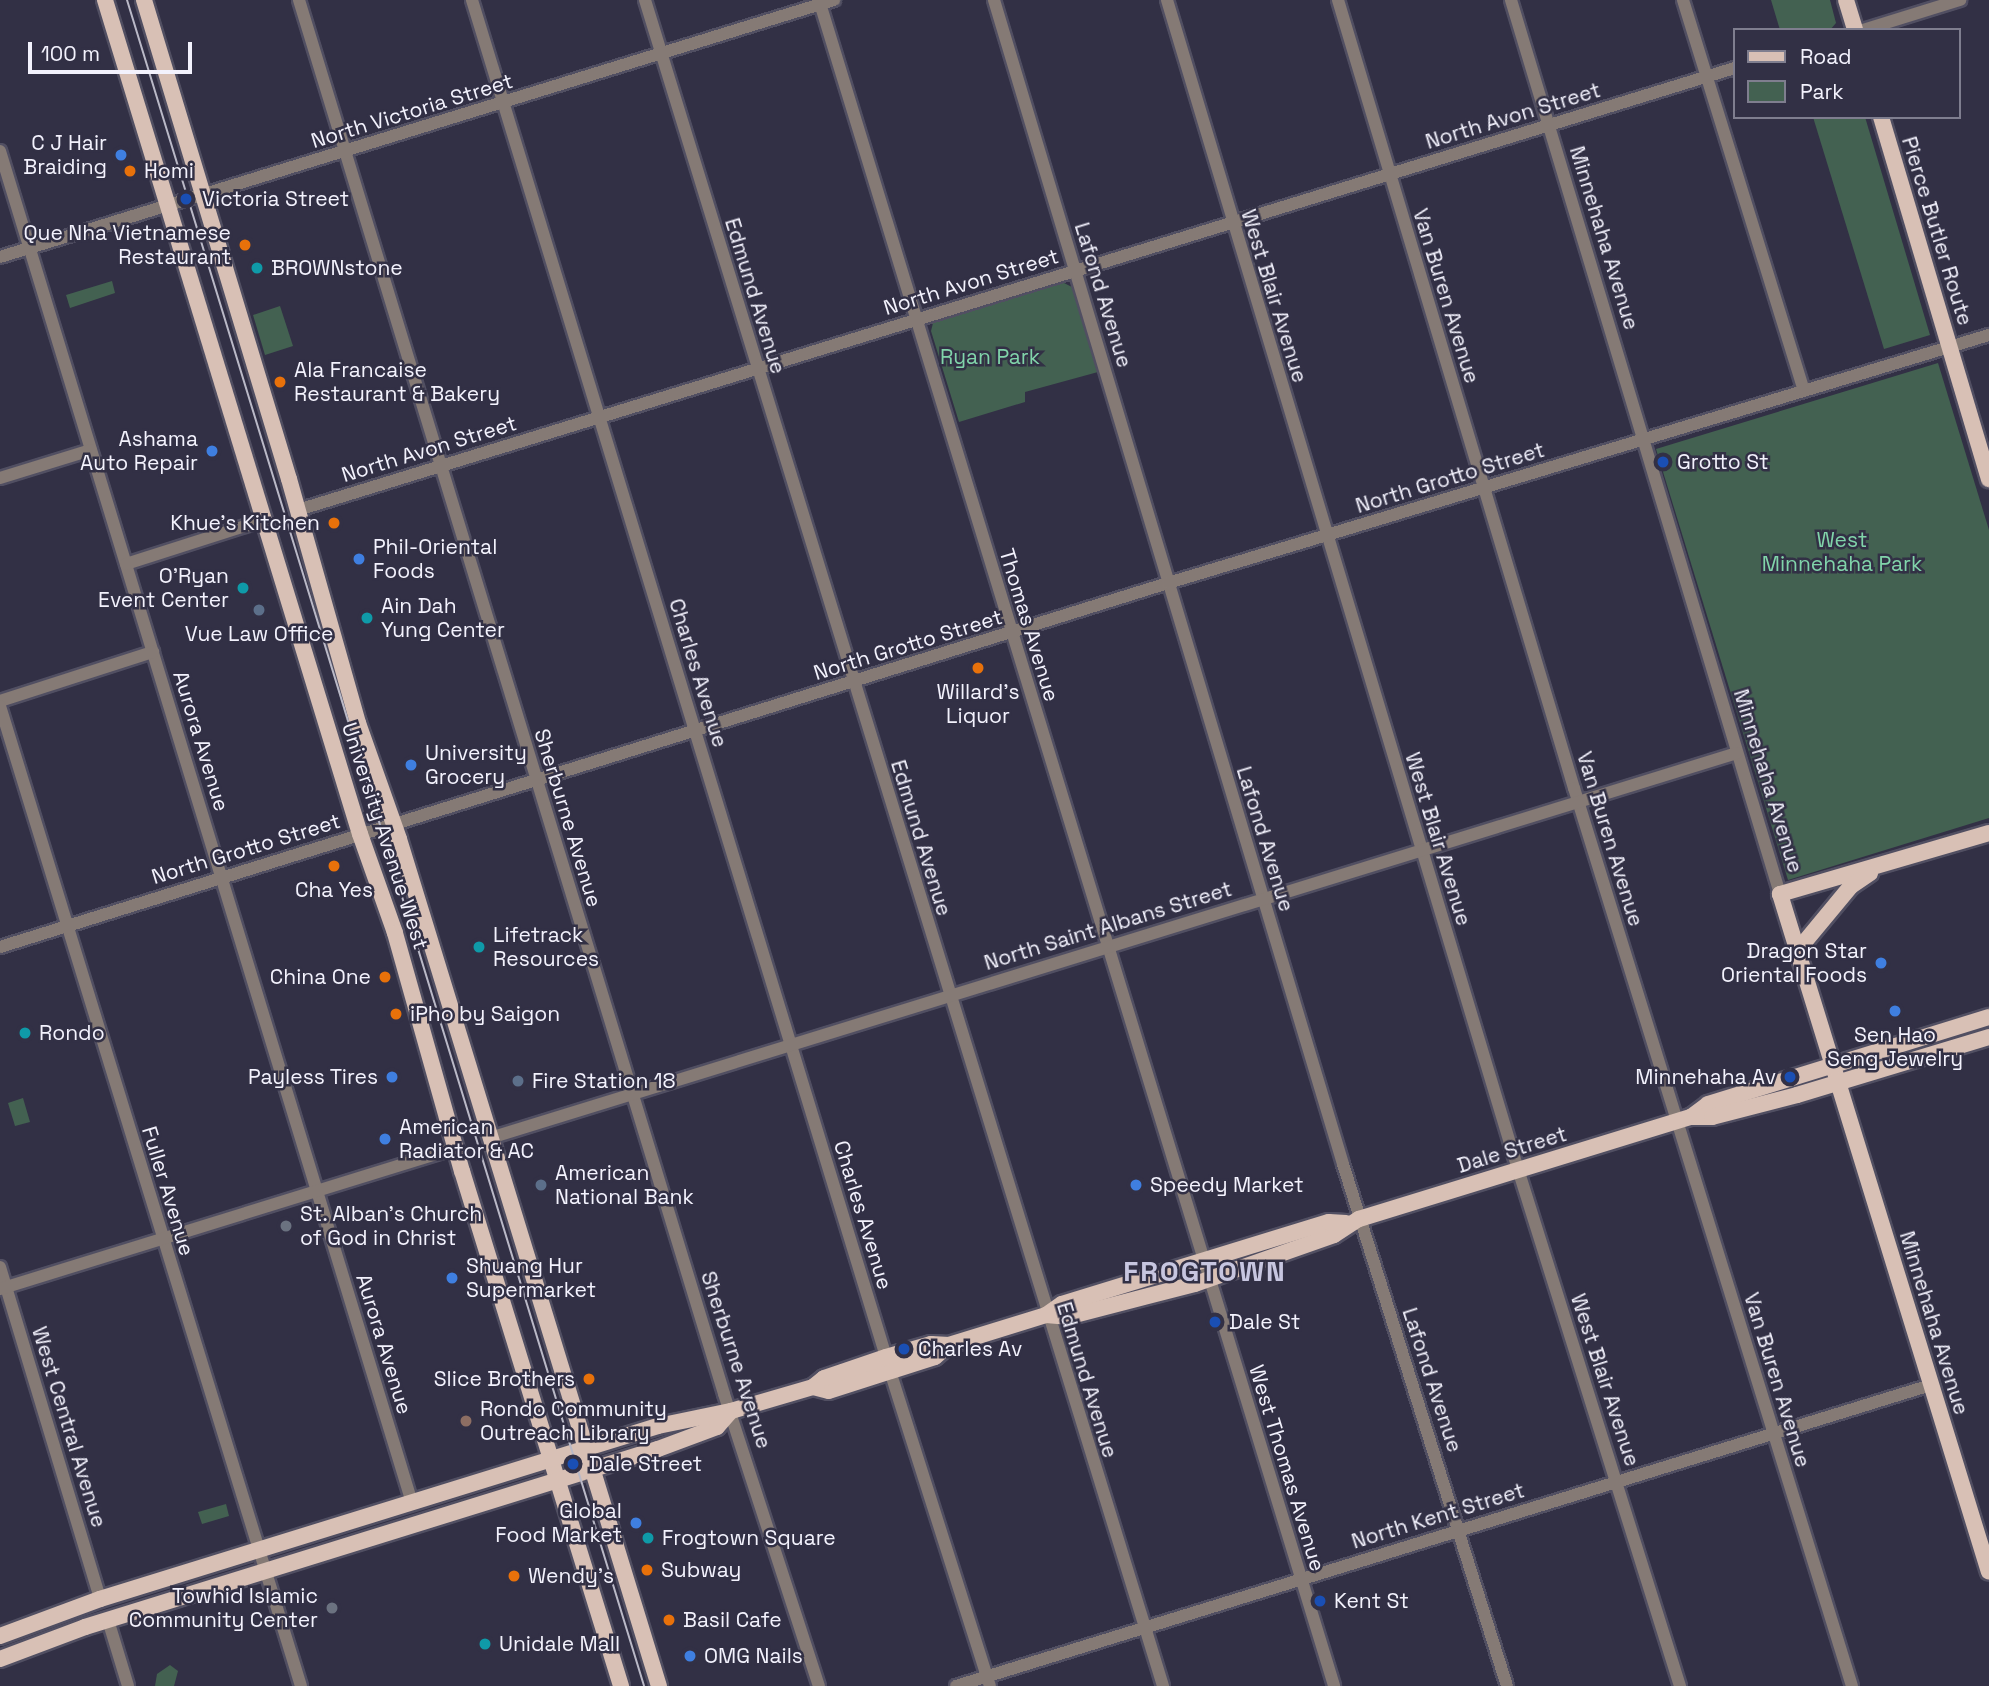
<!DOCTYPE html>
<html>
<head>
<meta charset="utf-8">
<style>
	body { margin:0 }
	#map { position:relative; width:1989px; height:1686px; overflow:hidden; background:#323045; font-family:"Space Grotesk",sans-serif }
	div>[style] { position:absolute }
	.green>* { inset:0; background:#436151 }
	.roads { filter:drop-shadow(2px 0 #514f62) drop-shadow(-2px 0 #514f62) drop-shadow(0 2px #514f62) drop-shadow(0 -2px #514f62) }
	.minor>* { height:12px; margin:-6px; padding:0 6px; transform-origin:6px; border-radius:6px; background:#857a75 }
	.major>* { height:16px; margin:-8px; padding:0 8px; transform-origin:8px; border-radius:8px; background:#d8c0b5 }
	.tram>* { height:2px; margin:-1px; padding:0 1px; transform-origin:1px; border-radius:1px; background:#bab9c7 }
	.dots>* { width:19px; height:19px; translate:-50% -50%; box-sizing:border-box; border:4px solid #323045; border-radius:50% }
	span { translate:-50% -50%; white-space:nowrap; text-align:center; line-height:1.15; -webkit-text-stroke:5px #323045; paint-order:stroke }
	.street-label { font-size:21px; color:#f3f2fd }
	.poi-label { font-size:21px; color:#f3f2fd }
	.right { translate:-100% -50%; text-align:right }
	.left { translate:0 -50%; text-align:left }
	.park-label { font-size:21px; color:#81d4aa }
	.district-label { font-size:28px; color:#c7c6e0; font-weight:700; letter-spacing:2px }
	.legend { position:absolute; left:1733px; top:28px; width:228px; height:91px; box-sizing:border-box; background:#323045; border:2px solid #7f7e8f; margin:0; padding:9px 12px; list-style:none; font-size:21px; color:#f3f2fd }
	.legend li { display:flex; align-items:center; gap:14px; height:35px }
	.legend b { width:35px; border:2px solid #7f7e8f }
	.scale { position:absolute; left:28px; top:42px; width:164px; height:32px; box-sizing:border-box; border:4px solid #f3f2fd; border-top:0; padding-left:9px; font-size:21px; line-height:24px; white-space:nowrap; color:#f3f2fd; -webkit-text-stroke:5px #323045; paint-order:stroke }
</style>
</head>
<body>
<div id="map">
	<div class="green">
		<i style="clip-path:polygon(1771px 0,1830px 0,1836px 23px,1830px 30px,1780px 30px)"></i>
		<i style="clip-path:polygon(1813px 117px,1865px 117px,1930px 335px,1884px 349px)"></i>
		<i style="clip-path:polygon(112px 281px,115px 293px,70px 308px,66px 295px)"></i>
		<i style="clip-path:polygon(1062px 282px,1072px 287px,1098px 372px,1025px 392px,1025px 402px,959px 422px,931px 331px,933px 323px)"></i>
		<i style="clip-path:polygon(280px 306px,293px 346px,265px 355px,253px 315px)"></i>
		<i style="clip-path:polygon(1938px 363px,1989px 530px,1989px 818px,1788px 880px,1656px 449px)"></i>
		<i style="clip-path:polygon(23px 1098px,30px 1122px,15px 1126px,8px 1103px)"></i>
		<i style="clip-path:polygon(226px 1504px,229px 1516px,202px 1524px,198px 1512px)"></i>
		<i style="clip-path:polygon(170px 1665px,178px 1671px,174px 1686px,155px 1686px,157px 1674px)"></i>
	</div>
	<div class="roads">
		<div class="minor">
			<i style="left:299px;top:0;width:1457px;rotate:73.04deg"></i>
			<i style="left:724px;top:1394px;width:307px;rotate:72deg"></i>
			<i style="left:472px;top:0;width:1419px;rotate:73.03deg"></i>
			<i style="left:645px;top:0;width:1764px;rotate:72.92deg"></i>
			<i style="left:819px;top:0;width:1763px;rotate:73.01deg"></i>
			<i style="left:994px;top:0;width:1215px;rotate:73.31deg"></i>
			<i style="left:1343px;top:1164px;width:547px;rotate:72.56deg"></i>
			<i style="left:1167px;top:0;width:1201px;rotate:73.3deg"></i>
			<i style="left:1512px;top:1150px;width:562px;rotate:72.6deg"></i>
			<i style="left:1338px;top:0;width:823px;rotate:73.33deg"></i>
			<i style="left:1574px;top:788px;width:940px;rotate:72.8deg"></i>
			<i style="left:1511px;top:0;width:934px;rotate:73.25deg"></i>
			<i style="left:1683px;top:0;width:409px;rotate:72.8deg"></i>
			<i style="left:1863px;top:30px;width:102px;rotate:-17.2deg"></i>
			<i style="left:0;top:151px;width:1413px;rotate:73.05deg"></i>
			<i style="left:0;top:257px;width:873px;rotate:-17.13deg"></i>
			<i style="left:0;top:478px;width:95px;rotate:-17.1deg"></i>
			<i style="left:298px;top:510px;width:1503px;rotate:-17.1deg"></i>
			<i style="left:126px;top:564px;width:145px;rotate:-17.7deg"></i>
			<i style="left:0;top:701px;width:161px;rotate:-17.8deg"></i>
			<i style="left:0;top:706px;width:1025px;rotate:72.93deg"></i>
			<i style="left:0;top:947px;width:1223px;rotate:-17.31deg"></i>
			<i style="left:1168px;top:583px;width:858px;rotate:-16.81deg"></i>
			<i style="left:490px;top:1138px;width:1305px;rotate:-17.16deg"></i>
			<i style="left:0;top:1267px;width:347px;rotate:73.2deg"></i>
			<i style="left:0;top:1289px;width:477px;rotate:-17.2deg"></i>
			<i style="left:890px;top:1371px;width:330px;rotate:72.4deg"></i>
			<i style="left:108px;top:1620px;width:69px;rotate:73.1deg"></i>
			<i style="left:956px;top:1686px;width:1020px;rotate:-17.16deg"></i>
		</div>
		<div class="major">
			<i style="left:105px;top:0;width:872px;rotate:73deg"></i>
			<i style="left:360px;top:834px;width:105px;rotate:70.5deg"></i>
			<i style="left:395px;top:933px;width:247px;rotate:74.3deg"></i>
			<i style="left:462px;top:1171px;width:539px;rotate:72.84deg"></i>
			<i style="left:144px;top:0;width:500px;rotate:73.16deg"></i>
			<i style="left:289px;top:479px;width:254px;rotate:74.2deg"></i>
			<i style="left:358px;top:723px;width:123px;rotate:70.5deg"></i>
			<i style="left:399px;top:839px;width:886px;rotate:72.94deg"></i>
			<i style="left:1846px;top:0;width:31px;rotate:73deg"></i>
			<i style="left:1881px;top:117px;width:378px;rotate:73.4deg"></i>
			<i style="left:1989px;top:833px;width:218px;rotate:163.7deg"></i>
			<i style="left:1780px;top:894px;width:709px;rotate:72.87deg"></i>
			<i style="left:1798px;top:950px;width:83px;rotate:-50.4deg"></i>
			<i style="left:1851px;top:886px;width:23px;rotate:-34deg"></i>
			<i style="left:1691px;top:1117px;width:21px;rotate:-37deg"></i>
			<i style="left:1708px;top:1104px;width:294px;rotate:-17.2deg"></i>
			<i style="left:1046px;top:1315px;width:21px;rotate:5deg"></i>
			<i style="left:1067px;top:1317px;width:132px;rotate:-14.5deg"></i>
			<i style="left:1195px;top:1284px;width:147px;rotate:-19.4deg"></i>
			<i style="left:1334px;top:1235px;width:30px;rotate:-33deg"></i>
			<i style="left:1359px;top:1219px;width:347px;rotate:-17.1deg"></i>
			<i style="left:1691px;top:1117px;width:21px"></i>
			<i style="left:1712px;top:1117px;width:88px;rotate:-14.5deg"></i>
			<i style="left:1797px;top:1095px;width:201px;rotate:-16.8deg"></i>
			<i style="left:813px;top:1387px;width:16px;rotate:14deg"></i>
			<i style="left:829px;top:1391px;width:111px;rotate:-17.8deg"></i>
			<i style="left:935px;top:1357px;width:18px;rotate:-41deg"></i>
			<i style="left:949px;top:1345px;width:102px;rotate:-17.2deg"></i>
			<i style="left:1046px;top:1315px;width:19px;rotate:-35deg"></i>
			<i style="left:1062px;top:1304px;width:279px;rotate:-17.1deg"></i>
			<i style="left:1329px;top:1222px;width:17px;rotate:3deg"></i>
			<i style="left:0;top:1636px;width:107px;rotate:-20.3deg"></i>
			<i style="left:100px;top:1599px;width:584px;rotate:-17.23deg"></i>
			<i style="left:658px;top:1426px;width:75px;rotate:-11.6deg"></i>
			<i style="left:731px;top:1411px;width:85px;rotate:-16.3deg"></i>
			<i style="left:813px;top:1387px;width:14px;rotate:-39deg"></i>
			<i style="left:824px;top:1378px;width:65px;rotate:-18.7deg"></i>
			<i style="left:886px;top:1357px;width:47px;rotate:-16.1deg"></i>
			<i style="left:931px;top:1344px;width:18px;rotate:3deg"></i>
			<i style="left:0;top:1659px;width:91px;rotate:-20.6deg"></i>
			<i style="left:85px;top:1627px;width:600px;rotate:-17.26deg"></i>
			<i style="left:658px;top:1449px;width:63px;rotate:-20.4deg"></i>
			<i style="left:717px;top:1427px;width:21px;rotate:-49deg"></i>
		</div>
	</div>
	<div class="tram">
		<i style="left:127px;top:0;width:1763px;rotate:72.95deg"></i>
	</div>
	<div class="dots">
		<i style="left:121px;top:155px;background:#3f7fe0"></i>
		<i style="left:130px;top:171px;background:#e8710a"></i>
		<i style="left:186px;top:199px;background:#1a4fb4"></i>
		<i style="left:245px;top:245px;background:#e8710a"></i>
		<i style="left:257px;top:268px;background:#0f9aa8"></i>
		<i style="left:280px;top:382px;background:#e8710a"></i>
		<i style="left:212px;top:451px;background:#3f7fe0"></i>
		<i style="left:1663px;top:462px;background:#1a4fb4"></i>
		<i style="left:334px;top:523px;background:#e8710a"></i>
		<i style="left:359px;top:559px;background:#3f7fe0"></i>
		<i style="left:243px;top:588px;background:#0f9aa8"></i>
		<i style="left:259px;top:610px;background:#5c6f8a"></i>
		<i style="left:367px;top:618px;background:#0f9aa8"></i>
		<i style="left:978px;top:668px;background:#e8710a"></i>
		<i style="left:411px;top:765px;background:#3f7fe0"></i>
		<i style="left:334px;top:866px;background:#e8710a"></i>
		<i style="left:479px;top:947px;background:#0f9aa8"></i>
		<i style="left:1881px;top:963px;background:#3f7fe0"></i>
		<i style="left:385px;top:977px;background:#e8710a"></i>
		<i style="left:1895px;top:1011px;background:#3f7fe0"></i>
		<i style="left:396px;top:1014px;background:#e8710a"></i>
		<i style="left:25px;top:1033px;background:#0f9aa8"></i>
		<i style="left:392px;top:1077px;background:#3f7fe0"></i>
		<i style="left:1790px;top:1077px;background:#1a4fb4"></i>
		<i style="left:518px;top:1081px;background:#5c6f8a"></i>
		<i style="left:385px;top:1139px;background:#3f7fe0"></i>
		<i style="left:541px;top:1185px;background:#5c6f8a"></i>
		<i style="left:1136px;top:1185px;background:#3f7fe0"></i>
		<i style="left:286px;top:1226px;background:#6b7280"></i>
		<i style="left:452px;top:1278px;background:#3f7fe0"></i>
		<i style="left:1215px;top:1322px;background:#1a4fb4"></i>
		<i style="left:904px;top:1349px;background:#1a4fb4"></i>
		<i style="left:589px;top:1379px;background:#e8710a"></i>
		<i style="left:466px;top:1421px;background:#8d6e63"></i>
		<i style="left:573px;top:1464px;background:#1a4fb4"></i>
		<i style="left:636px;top:1523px;background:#3f7fe0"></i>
		<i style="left:648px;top:1538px;background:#0f9aa8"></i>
		<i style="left:647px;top:1570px;background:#e8710a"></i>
		<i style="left:514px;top:1576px;background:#e8710a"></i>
		<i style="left:1320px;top:1601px;background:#1a4fb4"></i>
		<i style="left:332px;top:1608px;background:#6b7280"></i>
		<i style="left:669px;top:1620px;background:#e8710a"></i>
		<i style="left:485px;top:1644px;background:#0f9aa8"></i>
		<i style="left:690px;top:1656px;background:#3f7fe0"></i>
	</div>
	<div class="street-label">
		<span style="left:412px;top:111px;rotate:-17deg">North Victoria Street</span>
		<span style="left:1513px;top:116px;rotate:-17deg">North Avon Street</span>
		<span style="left:1937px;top:231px;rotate:73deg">Pierce Butler Route</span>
		<span style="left:1604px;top:238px;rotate:73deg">Minnehaha Avenue</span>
		<span style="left:971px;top:282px;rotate:-17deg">North Avon Street</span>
		<span style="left:1103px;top:295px;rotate:73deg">Lafond Avenue</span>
		<span style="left:755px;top:296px;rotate:73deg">Edmund Avenue</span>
		<span style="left:1274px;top:296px;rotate:73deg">West Blair Avenue</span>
		<span style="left:1446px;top:296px;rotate:73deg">Van Buren Avenue</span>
		<span style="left:429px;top:449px;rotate:-17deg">North Avon Street</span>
		<span style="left:1450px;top:478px;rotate:-17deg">North Grotto Street</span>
		<span style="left:1029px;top:625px;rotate:73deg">Thomas Avenue</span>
		<span style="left:908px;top:645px;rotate:-17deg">North Grotto Street</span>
		<span style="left:698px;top:673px;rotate:73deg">Charles Avenue</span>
		<span style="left:201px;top:741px;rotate:73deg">Aurora Avenue</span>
		<span style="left:1768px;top:781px;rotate:73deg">Minnehaha Avenue</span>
		<span style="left:568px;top:818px;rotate:73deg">Sherburne Avenue</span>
		<span style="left:385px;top:836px;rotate:72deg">University Avenue West</span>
		<span style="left:921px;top:838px;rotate:73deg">Edmund Avenue</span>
		<span style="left:1265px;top:839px;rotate:73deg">Lafond Avenue</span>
		<span style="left:1438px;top:839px;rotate:73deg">West Blair Avenue</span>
		<span style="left:1610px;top:839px;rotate:73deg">Van Buren Avenue</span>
		<span style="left:246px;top:849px;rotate:-17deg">North Grotto Street</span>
		<span style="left:1108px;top:926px;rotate:-17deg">North Saint Albans Street</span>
		<span style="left:1512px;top:1150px;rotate:-17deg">Dale Street</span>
		<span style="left:168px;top:1191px;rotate:73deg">Fuller Avenue</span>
		<span style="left:863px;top:1215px;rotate:73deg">Charles Avenue</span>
		<span style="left:1934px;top:1323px;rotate:73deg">Minnehaha Avenue</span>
		<span style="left:384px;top:1344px;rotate:73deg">Aurora Avenue</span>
		<span style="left:736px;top:1360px;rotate:72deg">Sherburne Avenue</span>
		<span style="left:1087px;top:1380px;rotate:73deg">Edmund Avenue</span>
		<span style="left:1432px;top:1380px;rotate:72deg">Lafond Avenue</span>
		<span style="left:1605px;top:1380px;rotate:72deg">West Blair Avenue</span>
		<span style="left:1777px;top:1380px;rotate:73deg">Van Buren Avenue</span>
		<span style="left:69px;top:1427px;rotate:73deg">West Central Avenue</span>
		<span style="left:1287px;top:1468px;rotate:73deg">West Thomas Avenue</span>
		<span style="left:1438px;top:1516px;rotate:-17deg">North Kent Street</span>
	</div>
	<div class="poi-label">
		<span class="right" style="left:107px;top:155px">C J Hair<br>Braiding</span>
		<span class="left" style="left:144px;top:171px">Homi</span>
		<span class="left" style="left:202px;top:199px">Victoria Street</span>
		<span class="right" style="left:231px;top:245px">Que Nha Vietnamese<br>Restaurant</span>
		<span class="left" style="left:271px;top:268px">BROWNstone</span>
		<span class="left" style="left:294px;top:382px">Ala Francaise<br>Restaurant &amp; Bakery</span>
		<span class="right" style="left:198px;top:451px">Ashama<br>Auto Repair</span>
		<span class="left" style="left:1677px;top:462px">Grotto St</span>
		<span class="right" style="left:320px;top:523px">Khue's Kitchen</span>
		<span class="left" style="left:373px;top:559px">Phil-Oriental<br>Foods</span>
		<span class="right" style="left:229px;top:588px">O'Ryan<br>Event Center</span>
		<span class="left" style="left:381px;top:618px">Ain Dah<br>Yung Center</span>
		<span style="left:259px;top:634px">Vue Law Office</span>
		<span style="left:978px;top:704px">Willard's<br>Liquor</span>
		<span class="left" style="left:425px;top:765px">University<br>Grocery</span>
		<span style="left:334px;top:890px">Cha Yes</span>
		<span class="left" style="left:493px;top:947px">Lifetrack<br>Resources</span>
		<span class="right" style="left:1867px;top:963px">Dragon Star<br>Oriental Foods</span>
		<span class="right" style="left:371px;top:977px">China One</span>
		<span class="left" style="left:410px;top:1014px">iPho by Saigon</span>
		<span class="left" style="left:39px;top:1033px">Rondo</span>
		<span style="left:1895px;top:1047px">Sen Hao<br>Seng Jewelry</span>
		<span class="right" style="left:378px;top:1077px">Payless Tires</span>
		<span class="right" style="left:1776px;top:1077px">Minnehaha Av</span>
		<span class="left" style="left:532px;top:1081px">Fire Station 18</span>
		<span class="left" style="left:399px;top:1139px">American<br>Radiator &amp; AC</span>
		<span class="left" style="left:555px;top:1185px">American<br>National Bank</span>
		<span class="left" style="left:1150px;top:1185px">Speedy Market</span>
		<span class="left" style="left:300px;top:1226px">St. Alban's Church<br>of God in Christ</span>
		<span class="left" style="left:466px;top:1278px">Shuang Hur<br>Supermarket</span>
		<span class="left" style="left:1229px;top:1322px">Dale St</span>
		<span class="left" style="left:918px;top:1349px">Charles Av</span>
		<span class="right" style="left:575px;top:1379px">Slice Brothers</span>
		<span class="left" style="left:480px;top:1421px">Rondo Community<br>Outreach Library</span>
		<span class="left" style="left:589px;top:1464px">Dale Street</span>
		<span class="right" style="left:622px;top:1523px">Global<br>Food Market</span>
		<span class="left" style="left:662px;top:1538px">Frogtown Square</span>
		<span class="left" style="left:661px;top:1570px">Subway</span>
		<span class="left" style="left:528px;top:1576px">Wendy's</span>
		<span class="right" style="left:318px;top:1608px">Towhid Islamic<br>Community Center</span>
		<span class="left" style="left:1334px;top:1601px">Kent St</span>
		<span class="left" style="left:683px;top:1620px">Basil Cafe</span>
		<span class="left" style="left:499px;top:1644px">Unidale Mall</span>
		<span class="left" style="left:704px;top:1656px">OMG Nails</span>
	</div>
	<div class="park-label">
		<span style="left:990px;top:357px">Ryan Park</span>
		<span style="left:1842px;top:552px">West<br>Minnehaha Park</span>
	</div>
	<div class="district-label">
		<span style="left:1205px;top:1271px">FROGTOWN</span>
	</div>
	<ul class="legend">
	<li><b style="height:9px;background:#d8c0b5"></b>Road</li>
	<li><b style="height:19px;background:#436151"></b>Park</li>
	</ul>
	<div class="scale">100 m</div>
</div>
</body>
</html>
